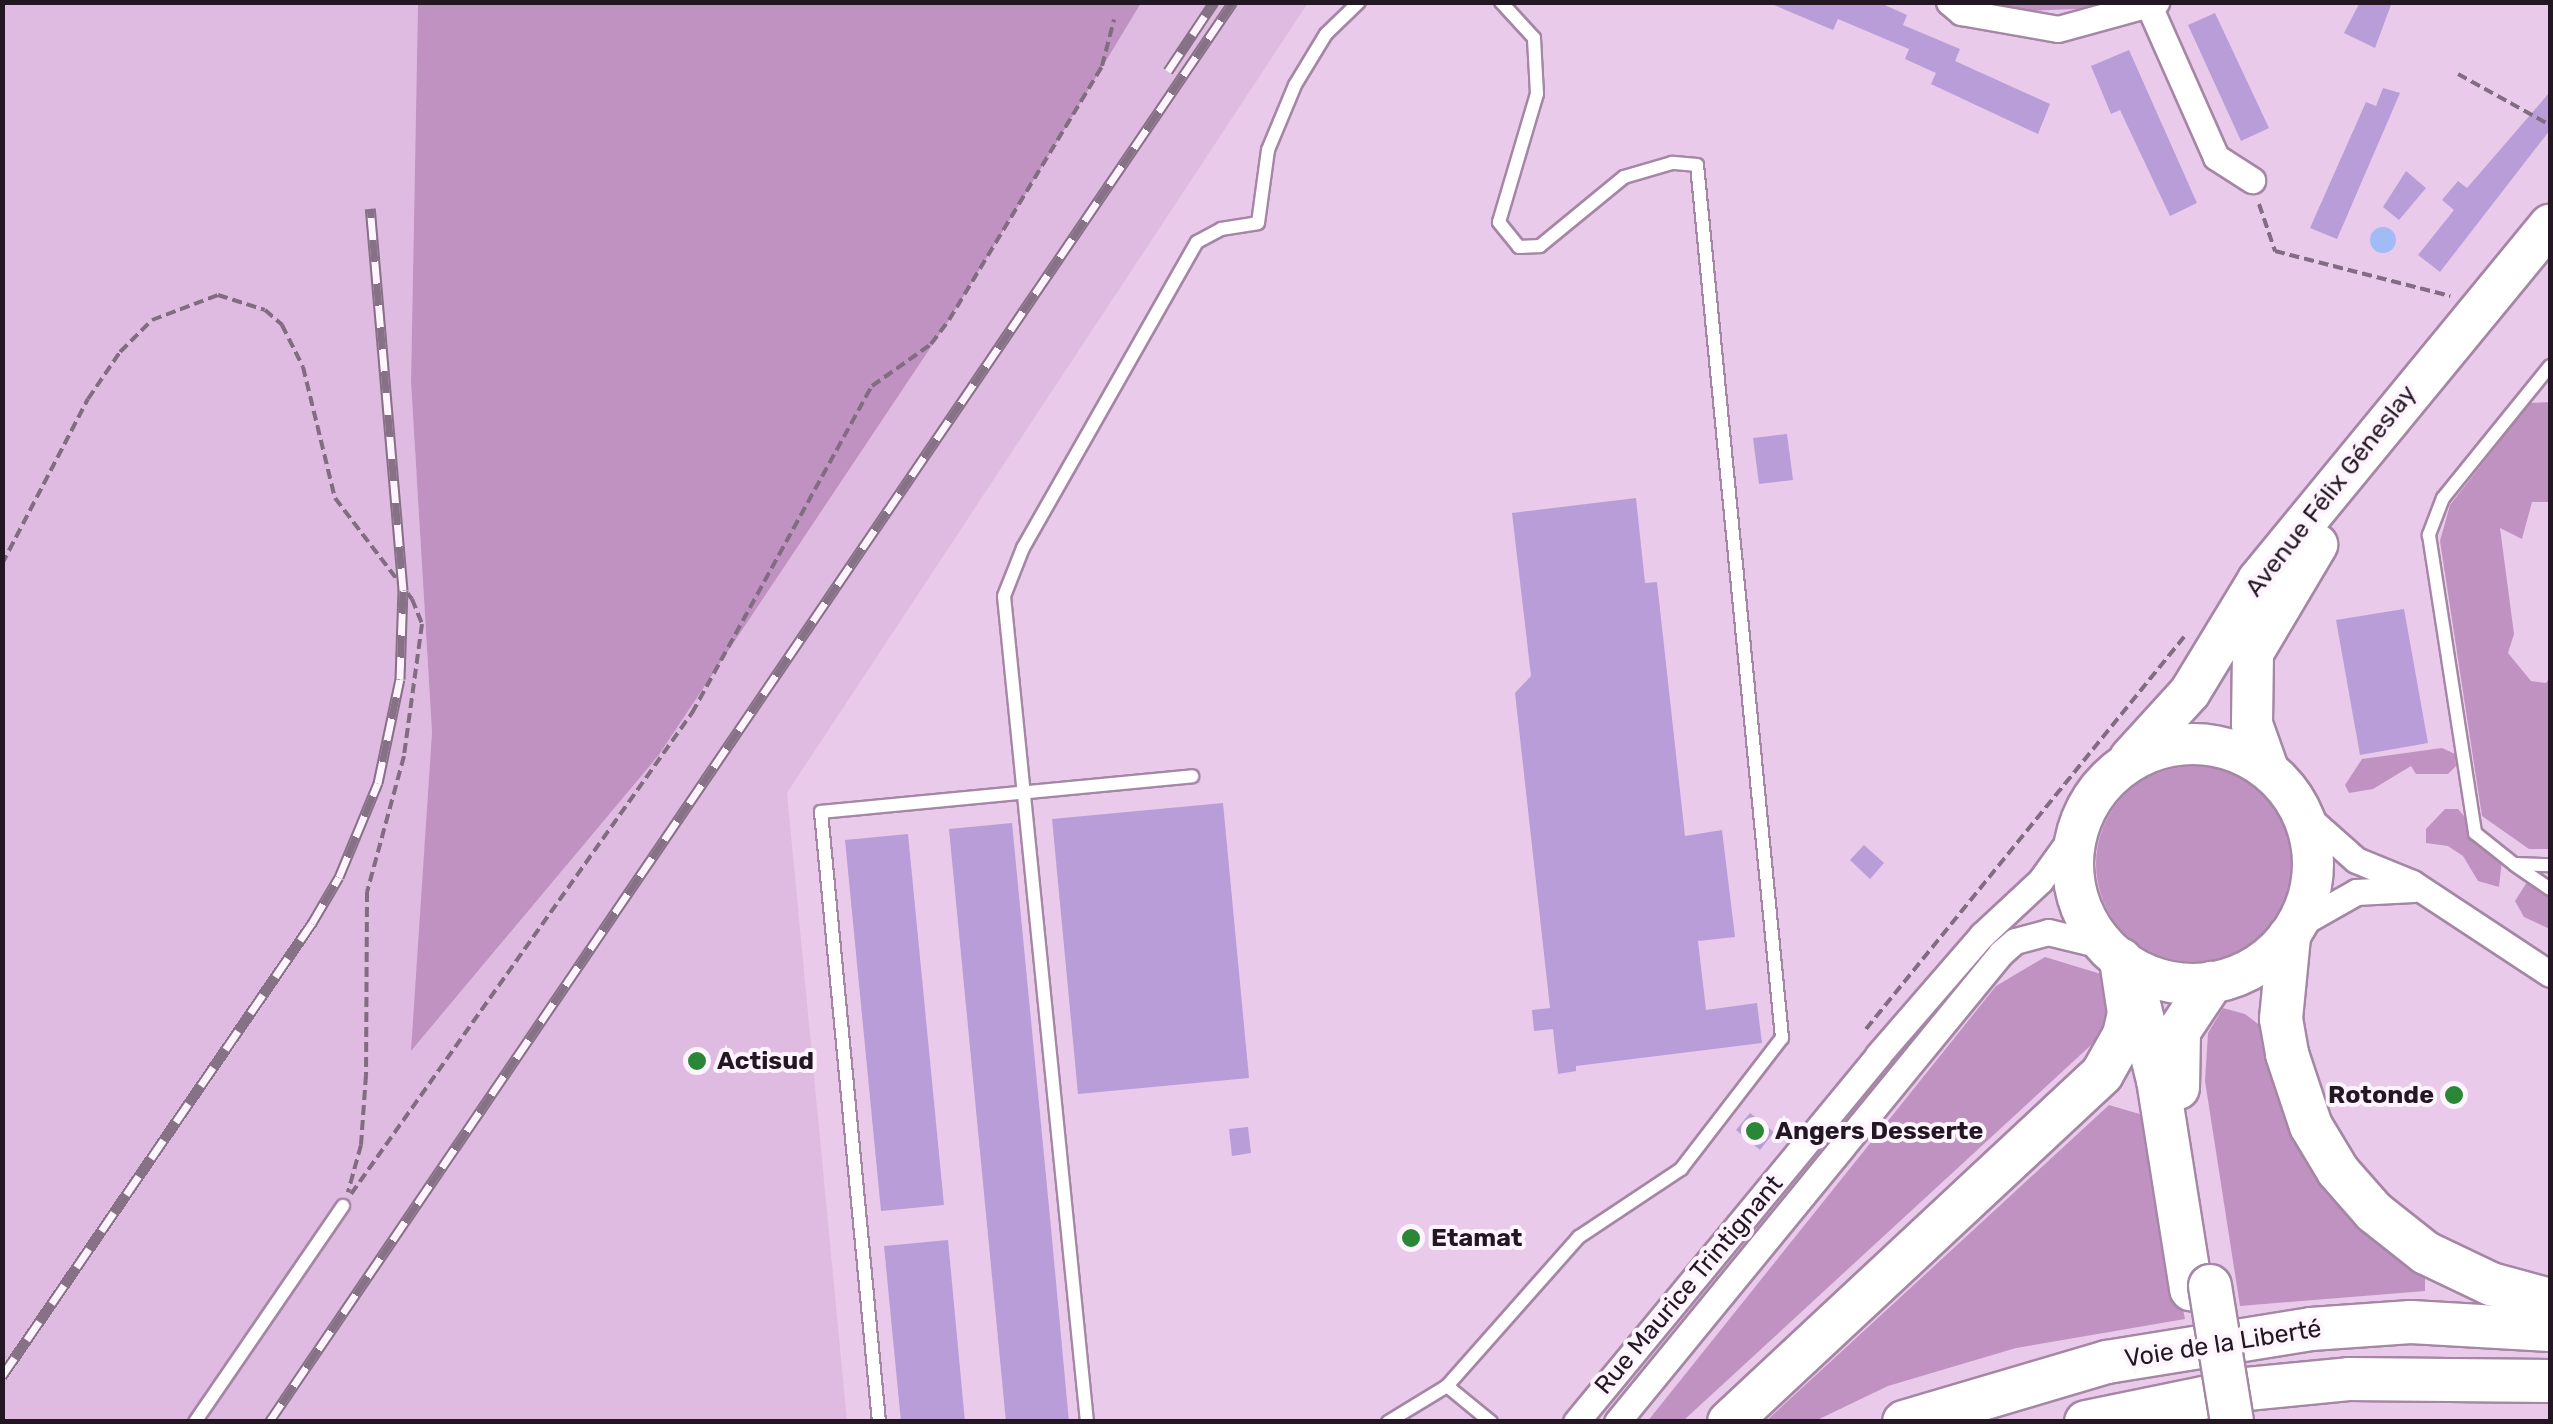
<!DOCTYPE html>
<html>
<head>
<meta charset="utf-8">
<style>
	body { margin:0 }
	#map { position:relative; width:2553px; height:1424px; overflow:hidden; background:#eacaea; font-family:Rubik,sans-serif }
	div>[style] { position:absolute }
	.built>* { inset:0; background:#e0bbe1 }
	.green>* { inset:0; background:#c092c1 }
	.round { border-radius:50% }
	.water>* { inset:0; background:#a1bbf6 }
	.building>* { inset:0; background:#b99dd8 }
	.path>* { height:4px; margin-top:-2px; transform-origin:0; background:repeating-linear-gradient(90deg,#816c81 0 10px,transparent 0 15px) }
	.roads { filter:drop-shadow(2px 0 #a587a5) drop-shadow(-2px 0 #a587a5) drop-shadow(0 2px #a587a5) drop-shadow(0 -2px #a587a5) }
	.service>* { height:12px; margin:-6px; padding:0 6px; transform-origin:6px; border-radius:6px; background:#fff }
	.minor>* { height:25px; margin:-12.5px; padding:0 12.5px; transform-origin:12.5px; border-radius:12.5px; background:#fff }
	.primary>* { height:40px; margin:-20px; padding:0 20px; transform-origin:20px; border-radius:20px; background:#fff }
	.primary>.ring { margin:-20px; padding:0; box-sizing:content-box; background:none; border:40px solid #fff; border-radius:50% }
	.trunk>* { height:42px; margin:-21px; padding:0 21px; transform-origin:21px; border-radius:21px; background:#fff }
	.rail>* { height:11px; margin-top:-5.5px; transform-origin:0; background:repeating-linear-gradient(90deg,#fdf4fd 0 22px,#877187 0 44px); box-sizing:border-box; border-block:2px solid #877187 }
	.bridges { filter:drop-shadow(2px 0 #a587a5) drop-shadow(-2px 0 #a587a5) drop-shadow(0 2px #a587a5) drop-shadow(0 -2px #a587a5) }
	.trunk-bridge>* { height:42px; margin:-21px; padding:0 21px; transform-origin:21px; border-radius:21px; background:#fff }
	.dots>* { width:28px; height:28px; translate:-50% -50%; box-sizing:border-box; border:5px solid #fdf4fd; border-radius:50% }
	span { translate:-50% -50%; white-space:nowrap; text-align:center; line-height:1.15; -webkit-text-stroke:8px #fdf4fd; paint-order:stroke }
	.street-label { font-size:25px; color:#221722 }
	.poi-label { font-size:25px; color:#221722; font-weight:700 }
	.left { translate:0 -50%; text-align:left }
	.right { translate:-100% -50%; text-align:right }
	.frame { position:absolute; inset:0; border:5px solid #221722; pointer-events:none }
</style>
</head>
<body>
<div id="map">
	<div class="built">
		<i style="clip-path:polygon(3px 3px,418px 3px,411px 382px,432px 732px,412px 1050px,658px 756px,949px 320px,1141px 3px,1308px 3px,787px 793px,847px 1421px,3px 1422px)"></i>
	</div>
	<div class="green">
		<i style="clip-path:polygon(418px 3px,1141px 3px,949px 320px,658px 756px,411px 1051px,432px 732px,411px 382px)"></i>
		<i style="clip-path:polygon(1988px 3px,2096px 3px,2099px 8px,2028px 11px)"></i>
		<i style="clip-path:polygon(2550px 402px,2550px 502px,2532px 502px,2522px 539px,2500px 528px,2514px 634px,2508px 653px,2531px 681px,2546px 683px,2550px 677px,2550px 849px,2529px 849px,2482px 816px,2440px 541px,2450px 505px,2530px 403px)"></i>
		<i style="clip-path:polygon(2442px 748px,2455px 754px,2456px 766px,2448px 774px,2416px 774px,2411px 766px,2373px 789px,2349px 793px,2345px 785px,2362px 759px)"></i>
		<i class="round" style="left:2096px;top:766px;width:196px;height:196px"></i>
		<i style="clip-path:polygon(2445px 809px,2458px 809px,2502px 860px,2499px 887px,2478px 881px,2463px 856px,2448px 846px,2426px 843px,2426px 829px)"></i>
		<i style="clip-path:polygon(2527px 882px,2550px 884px,2550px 929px,2524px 917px,2515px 901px)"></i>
		<i style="clip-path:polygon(2045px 957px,2101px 974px,2108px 1000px,2102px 1035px,1683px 1421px,1647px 1422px,1996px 986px)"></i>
		<i style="clip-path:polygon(2223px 1008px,2245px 1014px,2266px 1030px,2425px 1272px,2425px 1291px,2240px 1306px,2205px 1081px,2208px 1033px)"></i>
		<i style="clip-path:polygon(2109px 1105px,2143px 1115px,2185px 1319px,2016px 1348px,1888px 1386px,1815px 1421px,1765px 1422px)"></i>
	</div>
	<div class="water">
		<i class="round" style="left:2370px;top:227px;width:26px;height:26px"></i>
	</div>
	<div class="building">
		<i style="clip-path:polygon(1767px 2px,1878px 2px,1907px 15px,1903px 25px,1960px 49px,1955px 61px,2050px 104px,2038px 134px,1931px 84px,1936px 73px,1905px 59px,1909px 49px,1838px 19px,1833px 30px)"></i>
		<i style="clip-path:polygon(2360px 2px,2392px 2px,2375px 48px,2344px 33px)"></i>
		<i style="clip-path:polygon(2215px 13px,2269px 128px,2241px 141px,2188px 25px)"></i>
		<i style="clip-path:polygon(2129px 50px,2197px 203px,2170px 216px,2120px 110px,2111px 114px,2091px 66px)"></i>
		<i style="clip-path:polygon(2383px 88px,2400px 93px,2337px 239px,2310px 228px,2366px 102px,2376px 106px)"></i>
		<i style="clip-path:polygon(2550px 92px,2550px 130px,2440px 272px,2418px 255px,2454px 210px,2442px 200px,2458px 181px,2467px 188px)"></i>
		<i style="clip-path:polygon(2406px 171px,2426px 188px,2399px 220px,2383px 207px)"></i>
		<i style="clip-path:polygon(1787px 434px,1793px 480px,1759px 484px,1753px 438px)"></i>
		<i style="clip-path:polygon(1636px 498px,1645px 583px,1657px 582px,1685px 836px,1722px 830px,1735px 937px,1698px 941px,1706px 1010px,1757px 1003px,1762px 1043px,1576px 1066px,1576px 1071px,1558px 1074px,1553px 1029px,1534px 1031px,1532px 1010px,1550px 1008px,1515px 693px,1531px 676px,1512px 513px)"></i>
		<i style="clip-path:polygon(2404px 609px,2428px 743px,2360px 755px,2336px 620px)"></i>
		<i style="clip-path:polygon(1223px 803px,1249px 1078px,1078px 1094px,1052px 819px)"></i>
		<i style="clip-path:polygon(1012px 823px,1051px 1228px,1069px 1422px,1006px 1422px,949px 829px)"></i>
		<i style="clip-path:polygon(908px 834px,944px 1205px,881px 1211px,845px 840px)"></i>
		<i style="clip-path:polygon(1864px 845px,1884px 863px,1870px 879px,1850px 860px)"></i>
		<i style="clip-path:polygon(1750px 1113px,1774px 1132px,1760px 1150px,1736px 1130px)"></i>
		<i style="clip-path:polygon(1248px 1127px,1251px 1153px,1232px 1156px,1229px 1129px)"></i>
		<i style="clip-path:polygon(948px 1240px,965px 1422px,901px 1422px,884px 1246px)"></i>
	</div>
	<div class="path">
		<i style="left:2458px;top:74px;width:105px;rotate:29deg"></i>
		<i style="left:2259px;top:204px;width:50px;rotate:71.2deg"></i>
		<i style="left:2275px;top:251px;width:181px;rotate:14.4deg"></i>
		<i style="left:2px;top:564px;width:186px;rotate:-62.5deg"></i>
		<i style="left:88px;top:399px;width:57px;rotate:-55.8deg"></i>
		<i style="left:120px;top:352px;width:45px;rotate:-45deg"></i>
		<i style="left:152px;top:320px;width:71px;rotate:-20.7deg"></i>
		<i style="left:218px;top:295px;width:49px;rotate:17.7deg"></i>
		<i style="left:265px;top:310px;width:23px;rotate:41deg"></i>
		<i style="left:282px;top:325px;width:47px;rotate:63.4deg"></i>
		<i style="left:303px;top:367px;width:135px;rotate:76.3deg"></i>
		<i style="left:335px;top:498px;width:127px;rotate:52.7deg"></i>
		<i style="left:412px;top:599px;width:27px;rotate:68deg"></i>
		<i style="left:422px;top:624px;width:133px;rotate:97.8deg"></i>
		<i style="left:404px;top:756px;width:141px;rotate:105.2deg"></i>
		<i style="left:367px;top:892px;width:183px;rotate:90.3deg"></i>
		<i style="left:366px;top:1075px;width:70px;rotate:94.1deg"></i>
		<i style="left:361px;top:1145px;width:49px;rotate:105.5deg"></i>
		<i style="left:1866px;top:1029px;width:505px;rotate:-50.95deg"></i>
		<i style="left:351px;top:1194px;width:590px;rotate:-54.67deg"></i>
		<i style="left:692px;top:713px;width:373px;rotate:-61.2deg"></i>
		<i style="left:872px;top:386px;width:72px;rotate:-35.4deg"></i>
		<i style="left:931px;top:344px;width:30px;rotate:-53deg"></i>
		<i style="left:949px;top:320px;width:297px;rotate:-58.9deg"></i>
		<i style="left:1102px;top:66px;width:48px;rotate:-75.4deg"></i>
	</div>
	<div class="roads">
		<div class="service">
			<i style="left:2550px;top:366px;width:170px;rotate:129deg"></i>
			<i style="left:2443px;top:498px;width:40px;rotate:111deg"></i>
			<i style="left:2429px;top:535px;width:302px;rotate:81.2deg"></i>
			<i style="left:2475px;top:833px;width:50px;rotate:38.5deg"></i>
			<i style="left:2514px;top:864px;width:36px;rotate:2deg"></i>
			<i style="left:2515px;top:865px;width:42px;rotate:34.4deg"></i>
			<i style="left:195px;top:1422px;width:262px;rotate:-55.6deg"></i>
			<i style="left:879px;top:1422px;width:613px;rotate:-95.43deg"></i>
			<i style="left:821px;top:812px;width:373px;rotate:-5.5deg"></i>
			<i style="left:1087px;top:1422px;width:830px;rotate:-95.74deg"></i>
			<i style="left:1004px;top:596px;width:52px;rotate:-68.4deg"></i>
			<i style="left:1023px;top:548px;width:352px;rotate:-60.4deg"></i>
			<i style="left:1197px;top:242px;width:27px;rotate:-28deg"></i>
			<i style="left:1221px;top:229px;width:37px;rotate:-9deg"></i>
			<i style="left:1258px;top:223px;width:74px;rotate:-82.2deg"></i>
			<i style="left:1268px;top:150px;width:70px;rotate:-67.4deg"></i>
			<i style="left:1295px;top:85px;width:60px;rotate:-58.7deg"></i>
			<i style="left:1326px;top:34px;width:46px;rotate:-44.1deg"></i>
			<i style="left:1388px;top:1422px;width:69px;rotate:-31.4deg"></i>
			<i style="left:1491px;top:1422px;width:57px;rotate:-140.7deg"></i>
			<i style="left:1447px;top:1386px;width:199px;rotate:-48.5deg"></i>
			<i style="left:1579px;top:1237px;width:123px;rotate:-33.7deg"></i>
			<i style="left:1681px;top:1169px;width:165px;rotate:-52.4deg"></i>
			<i style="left:1782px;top:1038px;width:877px;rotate:-95.56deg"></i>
			<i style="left:1697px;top:165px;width:25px;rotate:-175deg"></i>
			<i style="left:1672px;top:163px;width:50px;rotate:163.7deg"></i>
			<i style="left:1624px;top:177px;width:109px;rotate:140.6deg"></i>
			<i style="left:1540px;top:246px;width:21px;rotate:177deg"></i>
			<i style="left:1519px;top:247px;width:32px;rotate:-129deg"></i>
			<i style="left:1499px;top:222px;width:134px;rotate:-73.5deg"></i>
			<i style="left:1537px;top:94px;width:56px;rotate:-93.1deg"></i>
			<i style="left:1534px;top:38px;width:49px;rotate:-132.5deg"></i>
		</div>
		<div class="minor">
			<i style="left:1949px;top:2px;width:16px;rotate:40deg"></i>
			<i style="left:1961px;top:12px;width:98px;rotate:9.9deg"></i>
			<i style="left:2058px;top:29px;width:102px;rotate:-15.4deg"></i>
			<i style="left:2150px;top:8px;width:163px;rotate:66.1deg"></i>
			<i style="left:2216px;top:157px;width:43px;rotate:32.6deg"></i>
			<i style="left:2302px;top:812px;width:72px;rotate:41.6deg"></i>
			<i style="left:2356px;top:860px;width:61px;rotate:22.3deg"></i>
			<i style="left:2412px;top:883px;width:165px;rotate:33.4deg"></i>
			<i style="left:2296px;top:926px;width:69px;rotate:-29.5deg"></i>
			<i style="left:2356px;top:892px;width:57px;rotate:-3deg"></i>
			<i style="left:1576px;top:1422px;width:475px;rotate:-50.5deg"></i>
			<i style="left:1878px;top:1055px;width:159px;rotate:-49.1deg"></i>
			<i style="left:1982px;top:935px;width:79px;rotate:-43deg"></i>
			<i style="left:2040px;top:881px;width:62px;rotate:-54.2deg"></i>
			<i style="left:1617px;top:1422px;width:606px;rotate:-50.69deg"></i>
			<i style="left:2001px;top:953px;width:18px;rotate:-41deg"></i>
			<i style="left:2015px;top:941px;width:34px;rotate:-15deg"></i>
			<i style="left:2048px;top:932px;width:59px;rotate:13.8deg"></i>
		</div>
		<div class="primary">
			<i class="ring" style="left:2073px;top:744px;width:200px;height:200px"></i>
			<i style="left:2130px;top:758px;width:89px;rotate:-47.7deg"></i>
			<i style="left:2190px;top:692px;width:131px;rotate:-58.7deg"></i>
			<i style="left:2258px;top:580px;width:460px;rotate:-50.6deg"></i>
			<i style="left:2268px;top:769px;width:48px;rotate:-109.6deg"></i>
			<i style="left:2252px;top:724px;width:71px;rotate:-89.2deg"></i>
			<i style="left:2253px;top:653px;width:126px;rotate:-59.3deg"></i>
		</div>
		<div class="trunk">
			<i style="left:2289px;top:937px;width:82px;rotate:95.6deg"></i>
			<i style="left:2281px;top:1019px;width:36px;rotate:80deg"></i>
			<i style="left:2287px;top:1054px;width:76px;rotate:71.6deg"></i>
			<i style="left:2311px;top:1126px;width:52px;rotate:59deg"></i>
			<i style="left:2338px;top:1171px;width:55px;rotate:48.7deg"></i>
			<i style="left:2374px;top:1212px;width:66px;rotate:38.3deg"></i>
			<i style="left:2426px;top:1253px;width:72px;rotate:25.5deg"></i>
			<i style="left:2491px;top:1284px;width:61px;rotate:15.2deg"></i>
			<i style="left:2136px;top:992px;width:91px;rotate:76deg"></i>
			<i style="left:2158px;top:1080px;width:212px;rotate:81deg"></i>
			<i style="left:2178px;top:1088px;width:57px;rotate:-89deg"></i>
			<i style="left:2179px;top:1031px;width:58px;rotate:-56.3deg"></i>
			<i style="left:1729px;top:1422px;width:510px;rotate:-43.01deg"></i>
			<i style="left:2102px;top:1074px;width:45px;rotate:-60.6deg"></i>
			<i style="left:2124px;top:1035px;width:23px;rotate:-77deg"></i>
			<i style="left:2129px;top:1013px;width:54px;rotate:-98.6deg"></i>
			<i style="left:1904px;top:1422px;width:212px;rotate:-16.5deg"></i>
			<i style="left:2107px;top:1362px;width:207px;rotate:-9.2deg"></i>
			<i style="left:2311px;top:1329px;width:100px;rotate:-4deg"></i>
			<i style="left:2411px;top:1322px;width:139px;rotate:3.3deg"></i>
			<i style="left:2086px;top:1422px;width:164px;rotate:-11.6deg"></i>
			<i style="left:2247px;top:1389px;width:102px;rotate:-5.6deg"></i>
			<i style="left:2349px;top:1379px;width:201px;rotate:0.6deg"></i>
		</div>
	</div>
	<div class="rail">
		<i style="left:1168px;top:71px;width:83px;rotate:-56.3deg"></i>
		<i style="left:2px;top:1376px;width:549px;rotate:-55.62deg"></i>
		<i style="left:312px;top:923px;width:53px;rotate:-59.6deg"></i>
		<i style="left:339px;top:877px;width:102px;rotate:-67.5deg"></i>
		<i style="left:378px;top:783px;width:106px;rotate:-78.1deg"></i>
		<i style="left:400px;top:679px;width:89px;rotate:-88.1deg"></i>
		<i style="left:403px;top:590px;width:383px;rotate:-94.9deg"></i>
		<i style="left:269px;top:1422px;width:1716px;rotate:-55.83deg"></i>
	</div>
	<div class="bridges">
		<div class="trunk-bridge">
			<i style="left:2210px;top:1286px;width:138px;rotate:80.8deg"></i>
		</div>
	</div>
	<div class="dots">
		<i style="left:697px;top:1061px;background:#2b8738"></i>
		<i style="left:2454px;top:1095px;background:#2b8738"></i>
		<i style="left:1755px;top:1131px;background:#2b8738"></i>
		<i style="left:1411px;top:1238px;background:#2b8738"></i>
	</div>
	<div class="street-label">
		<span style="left:2331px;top:491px;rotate:-52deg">Avenue Félix Géneslay</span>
		<span style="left:1689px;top:1285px;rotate:-50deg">Rue Maurice Trintignant</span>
		<span style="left:2223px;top:1344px;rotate:-9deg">Voie de la Liberté</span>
	</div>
	<div class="poi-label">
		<span class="left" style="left:717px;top:1061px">Actisud</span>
		<span class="right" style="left:2434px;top:1095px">Rotonde</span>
		<span class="left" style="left:1775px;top:1131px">Angers Desserte</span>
		<span class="left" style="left:1431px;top:1238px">Etamat</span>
	</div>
	<div class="frame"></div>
</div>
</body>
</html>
